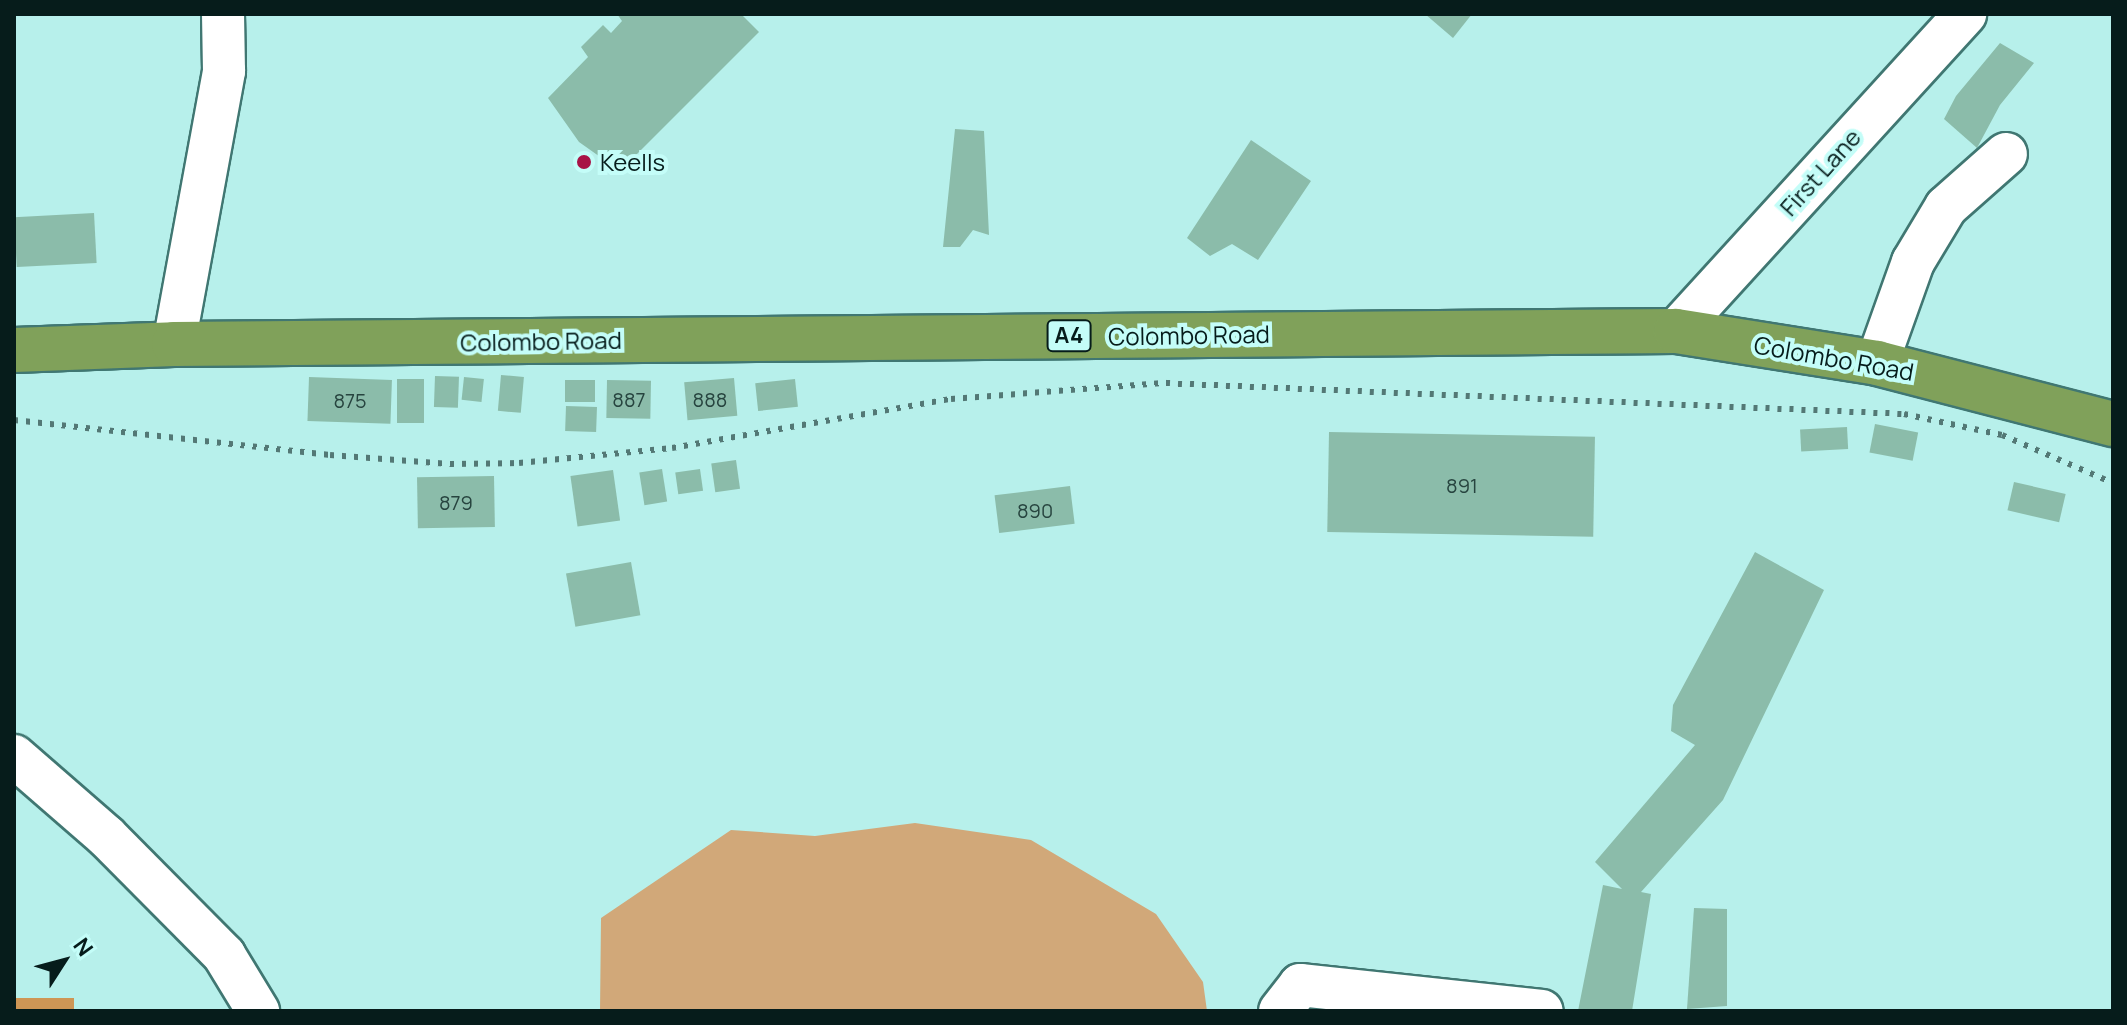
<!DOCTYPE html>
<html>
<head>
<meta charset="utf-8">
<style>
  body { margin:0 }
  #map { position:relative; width:2127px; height:1025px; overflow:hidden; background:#b7f0eb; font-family:Manrope,sans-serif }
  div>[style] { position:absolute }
  .green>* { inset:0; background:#d1a879 }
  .forest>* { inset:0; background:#ce9655; transform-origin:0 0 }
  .building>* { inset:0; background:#8bbcaa; transform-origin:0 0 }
  .roads { filter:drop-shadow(2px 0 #407772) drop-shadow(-2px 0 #407772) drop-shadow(0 2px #407772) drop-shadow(0 -2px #407772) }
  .minor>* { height:42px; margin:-21px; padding:0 21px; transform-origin:21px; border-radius:21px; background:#fff }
  .highway>* { height:44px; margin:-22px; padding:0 22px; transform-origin:22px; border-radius:22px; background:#80a15a }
  .rail>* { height:6px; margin-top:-3px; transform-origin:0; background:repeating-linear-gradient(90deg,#537875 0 4px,transparent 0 12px) }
  .dots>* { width:22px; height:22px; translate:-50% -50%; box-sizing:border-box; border:4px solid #c4fdf8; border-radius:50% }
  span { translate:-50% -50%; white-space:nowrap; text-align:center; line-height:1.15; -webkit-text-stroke:8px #c4fdf8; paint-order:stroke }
  .number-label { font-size:20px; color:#27443f }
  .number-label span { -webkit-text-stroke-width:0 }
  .shield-label span { padding:2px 6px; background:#c4fdf8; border:2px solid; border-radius:6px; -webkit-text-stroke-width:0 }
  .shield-label { font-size:22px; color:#061c1b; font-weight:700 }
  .poi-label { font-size:24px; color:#061c1b }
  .left { translate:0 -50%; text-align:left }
  .street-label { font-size:24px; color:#061c1b }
  .frame { position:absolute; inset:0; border:16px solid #061c1b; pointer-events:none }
  .north { position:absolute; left:24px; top:921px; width:80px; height:80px; -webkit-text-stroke:6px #c4fdf8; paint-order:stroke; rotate:54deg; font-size:22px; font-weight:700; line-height:32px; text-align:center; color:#061c1b }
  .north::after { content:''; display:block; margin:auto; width:28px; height:36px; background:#061c1b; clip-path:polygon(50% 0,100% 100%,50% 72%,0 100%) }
</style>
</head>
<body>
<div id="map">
  <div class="green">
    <i style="clip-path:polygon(915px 823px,1031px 840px,1156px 914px,1203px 982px,1207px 1011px,600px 1011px,601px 918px,731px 830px,815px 836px)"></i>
  </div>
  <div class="forest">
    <i style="left:14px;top:998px;width:60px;height:13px"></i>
  </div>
  <div class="building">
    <i style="clip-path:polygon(617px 14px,741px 14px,759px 32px,620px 171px,579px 142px,548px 98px,588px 57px,581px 47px,603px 25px,611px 33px,622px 21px)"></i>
    <i style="clip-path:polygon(1425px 14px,1472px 14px,1453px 38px)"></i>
    <i style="clip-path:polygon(2000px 43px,2034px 63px,2000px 105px,1977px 148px,1944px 119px,1956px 96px)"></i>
    <i style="clip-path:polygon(955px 129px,984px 131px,989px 235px,973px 230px,960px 247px,943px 247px)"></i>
    <i style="clip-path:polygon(1251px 140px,1311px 181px,1258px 260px,1232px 244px,1210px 256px,1187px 238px)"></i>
    <i style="left:94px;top:213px;width:50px;height:80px;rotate:87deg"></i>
    <i style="left:501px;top:375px;width:23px;height:36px;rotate:5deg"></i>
    <i style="left:435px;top:376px;width:24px;height:31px;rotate:2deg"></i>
    <i style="left:309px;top:377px;width:83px;height:44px;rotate:2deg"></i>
    <i style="left:464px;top:377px;width:20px;height:23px;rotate:6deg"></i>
    <i style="left:734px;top:378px;width:38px;height:50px;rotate:85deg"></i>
    <i style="left:397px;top:379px;width:27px;height:44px"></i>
    <i style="left:795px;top:379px;width:28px;height:40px;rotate:84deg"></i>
    <i style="left:565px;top:380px;width:30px;height:22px"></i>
    <i style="left:607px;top:380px;width:44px;height:38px;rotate:1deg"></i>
    <i style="left:566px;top:406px;width:31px;height:25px;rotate:2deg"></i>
    <i style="left:1875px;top:424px;width:44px;height:29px;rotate:11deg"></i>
    <i style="left:1847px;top:427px;width:22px;height:47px;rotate:87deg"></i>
    <i style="left:1329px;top:432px;width:266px;height:100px;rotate:1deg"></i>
    <i style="left:736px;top:460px;width:29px;height:25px;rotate:82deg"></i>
    <i style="left:662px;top:469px;width:33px;height:23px;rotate:81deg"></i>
    <i style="left:700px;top:469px;width:22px;height:25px;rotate:82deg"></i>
    <i style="left:613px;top:470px;width:51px;height:43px;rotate:82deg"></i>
    <i style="left:494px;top:476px;width:51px;height:77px;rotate:89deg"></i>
    <i style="left:2014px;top:482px;width:53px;height:29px;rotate:13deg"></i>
    <i style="left:1070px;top:486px;width:38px;height:76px;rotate:83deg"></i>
    <i style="clip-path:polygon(1755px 552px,1824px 590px,1723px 800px,1641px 892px,1651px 894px,1632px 1011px,1578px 1011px,1603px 885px,1622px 889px,1595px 862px,1695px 745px,1671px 731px,1673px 705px)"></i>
    <i style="left:631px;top:562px;width:54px;height:66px;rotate:80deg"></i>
    <i style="clip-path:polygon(1694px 908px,1727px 909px,1727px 1006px,1687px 1009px)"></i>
  </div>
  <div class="roads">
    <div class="minor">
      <i style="left:1676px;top:331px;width:429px;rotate:-47.6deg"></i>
      <i style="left:174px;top:344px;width:278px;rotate:-79.6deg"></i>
      <i style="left:224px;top:71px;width:57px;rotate:-91deg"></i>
      <i style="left:1877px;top:363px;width:107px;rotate:-70.4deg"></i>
      <i style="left:1913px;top:262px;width:64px;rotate:-59deg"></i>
      <i style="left:1946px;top:207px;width:80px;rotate:-41.5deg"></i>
      <i style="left:14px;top:756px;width:122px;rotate:41deg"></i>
      <i style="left:106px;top:836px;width:168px;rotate:45.2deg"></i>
      <i style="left:224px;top:955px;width:66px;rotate:58.7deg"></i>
      <i style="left:1280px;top:1011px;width:33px;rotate:-52deg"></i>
      <i style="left:1300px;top:985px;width:243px;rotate:6.1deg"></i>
    </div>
    <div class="highway">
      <i style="left:14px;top:350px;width:160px;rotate:-2.1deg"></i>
      <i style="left:174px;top:344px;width:1502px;rotate:-0.5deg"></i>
      <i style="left:1676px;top:331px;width:204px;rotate:9deg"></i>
      <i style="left:1877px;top:363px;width:244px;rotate:14.5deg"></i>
    </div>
  </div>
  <div class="rail">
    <i style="left:14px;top:420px;width:318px;rotate:6.3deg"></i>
    <i style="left:330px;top:455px;width:120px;rotate:4.3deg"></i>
    <i style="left:450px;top:464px;width:69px;rotate:-0.8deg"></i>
    <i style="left:519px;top:463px;width:154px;rotate:-5.6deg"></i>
    <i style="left:672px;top:448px;width:283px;rotate:-10deg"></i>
    <i style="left:951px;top:399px;width:216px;rotate:-4.3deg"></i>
    <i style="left:1166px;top:383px;width:739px;rotate:2.41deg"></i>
    <i style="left:1904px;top:414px;width:100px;rotate:12.1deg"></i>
    <i style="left:2002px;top:435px;width:121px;rotate:23.4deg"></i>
  </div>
  <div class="dots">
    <i style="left:584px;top:162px;background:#a81346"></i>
  </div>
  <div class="number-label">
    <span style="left:629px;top:399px">887</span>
    <span style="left:710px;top:399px">888</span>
    <span style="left:350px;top:400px">875</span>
    <span style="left:1462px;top:485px">891</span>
    <span style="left:456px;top:502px">879</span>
    <span style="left:1035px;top:510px">890</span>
  </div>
  <div class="shield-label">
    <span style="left:1069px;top:336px">A4</span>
  </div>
  <div class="poi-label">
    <span class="left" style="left:600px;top:162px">Keells</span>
  </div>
  <div class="street-label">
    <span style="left:1820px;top:172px;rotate:-48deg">First Lane</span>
    <span style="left:1189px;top:335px;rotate:-1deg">Colombo Road</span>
    <span style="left:541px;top:341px;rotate:-1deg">Colombo Road</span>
    <span style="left:1834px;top:358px;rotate:10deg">Colombo Road</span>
  </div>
  <div class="frame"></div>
  <div class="north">N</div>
</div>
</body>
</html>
